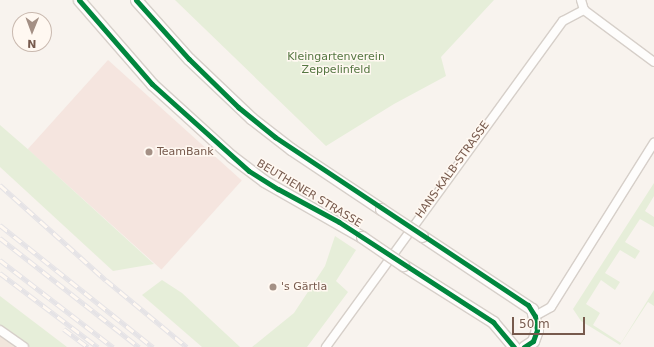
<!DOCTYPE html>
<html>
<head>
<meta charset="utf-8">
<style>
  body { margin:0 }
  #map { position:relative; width:654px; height:347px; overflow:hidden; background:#f8f3ee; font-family:"DejaVu Sans",sans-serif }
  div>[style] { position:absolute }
  .residential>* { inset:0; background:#f1e6dc }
  .commercial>* { inset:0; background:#f5e5df; transform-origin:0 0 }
  .green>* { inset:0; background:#e6eed9 }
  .roads { filter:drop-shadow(1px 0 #d6cfc9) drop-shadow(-1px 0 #d6cfc9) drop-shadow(0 1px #d6cfc9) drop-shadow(0 -1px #d6cfc9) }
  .street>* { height:8px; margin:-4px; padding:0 4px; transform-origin:4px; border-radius:4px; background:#fefdfc }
  .secondary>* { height:11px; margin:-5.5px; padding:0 5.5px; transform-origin:5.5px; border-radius:5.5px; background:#fefdfc }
  .rail>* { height:4.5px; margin-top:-2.25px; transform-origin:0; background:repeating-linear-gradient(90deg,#fff8f1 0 9px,#e5e3e6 0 18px); box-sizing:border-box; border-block:1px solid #e5e3e6 }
  .bridges { filter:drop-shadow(1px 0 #d8d0ca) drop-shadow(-1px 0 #d8d0ca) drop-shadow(0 1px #d8d0ca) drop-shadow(0 -1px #d8d0ca) }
  .secondary-bridge>* { height:11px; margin:-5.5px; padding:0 5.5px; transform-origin:5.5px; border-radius:5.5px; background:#fefdfc }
  .cycleway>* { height:5px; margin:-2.5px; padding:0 2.5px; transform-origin:2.5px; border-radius:2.5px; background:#00873e }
  .dots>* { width:11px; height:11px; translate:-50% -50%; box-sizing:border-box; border:2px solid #fff8f1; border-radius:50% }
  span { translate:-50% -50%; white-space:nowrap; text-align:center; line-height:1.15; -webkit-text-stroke:3px #fff8f1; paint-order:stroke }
  .park-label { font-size:11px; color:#557742 }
  .poi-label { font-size:11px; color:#775a4d }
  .left { translate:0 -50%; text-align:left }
  .street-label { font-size:11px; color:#775a4d }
  .north { position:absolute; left:12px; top:12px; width:40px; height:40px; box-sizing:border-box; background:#fff8f1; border:1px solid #c9b9af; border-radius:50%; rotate:181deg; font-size:11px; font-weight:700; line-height:16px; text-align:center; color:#775a4d }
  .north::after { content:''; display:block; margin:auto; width:14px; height:18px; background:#a49085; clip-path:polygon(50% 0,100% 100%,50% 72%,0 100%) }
  .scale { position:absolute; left:512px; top:317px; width:73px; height:18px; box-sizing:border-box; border:2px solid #775a4d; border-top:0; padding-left:5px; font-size:12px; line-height:14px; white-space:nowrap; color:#775a4d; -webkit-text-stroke:3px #fff8f1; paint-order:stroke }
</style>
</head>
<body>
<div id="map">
  <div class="residential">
    <i style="clip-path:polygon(0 325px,30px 347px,0 347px)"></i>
  </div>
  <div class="commercial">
    <i style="left:108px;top:60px;width:180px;height:120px;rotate:42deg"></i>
  </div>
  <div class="green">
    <i style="clip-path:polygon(175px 0,494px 0,441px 57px,446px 76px,394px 104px,326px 146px)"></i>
    <i style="clip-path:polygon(0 125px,30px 151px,154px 264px,113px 271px,0 167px)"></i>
    <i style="clip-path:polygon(654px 183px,654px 196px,645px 211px,654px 217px,654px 227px,640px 219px,625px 242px,640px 251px,635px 259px,620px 250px,605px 273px,620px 282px,615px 290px,601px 280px,586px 304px,600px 313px,593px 325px,621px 343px,654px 290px,654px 306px,648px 302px,620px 345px,581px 321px,573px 309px)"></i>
    <i style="clip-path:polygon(335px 236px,356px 250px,336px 281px,348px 292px,307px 347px,252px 347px,294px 313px,325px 266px)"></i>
    <i style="clip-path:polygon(162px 280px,182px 293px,240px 347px,202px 347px,142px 295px)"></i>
    <i style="clip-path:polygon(0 296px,67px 347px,30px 347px,0 325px)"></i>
  </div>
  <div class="roads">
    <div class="street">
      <i style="left:581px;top:0;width:10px;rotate:73deg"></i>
      <i style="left:584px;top:10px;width:87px;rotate:36.6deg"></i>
      <i style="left:535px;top:316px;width:18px;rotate:-29deg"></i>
      <i style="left:551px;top:307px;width:194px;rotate:-57.9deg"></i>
      <i style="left:0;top:330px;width:29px;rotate:35deg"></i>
      <i style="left:326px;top:347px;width:403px;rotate:-54deg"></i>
      <i style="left:563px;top:21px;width:24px;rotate:-28deg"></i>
    </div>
    <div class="secondary">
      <i style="left:79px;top:0;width:111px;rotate:49deg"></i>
      <i style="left:152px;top:84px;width:107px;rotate:42.3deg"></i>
      <i style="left:231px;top:156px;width:41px;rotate:37.1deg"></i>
      <i style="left:264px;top:181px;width:113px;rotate:29.7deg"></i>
      <i style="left:136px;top:0;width:79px;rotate:48.1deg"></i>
      <i style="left:189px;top:59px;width:86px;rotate:43.6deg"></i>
      <i style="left:251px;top:118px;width:51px;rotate:37.8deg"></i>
      <i style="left:291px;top:149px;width:108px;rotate:33.7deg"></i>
      <i style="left:422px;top:236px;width:132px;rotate:33.6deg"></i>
      <i style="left:532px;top:309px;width:22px;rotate:77deg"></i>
      <i style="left:537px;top:330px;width:12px;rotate:110deg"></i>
      <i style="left:533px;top:341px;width:11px;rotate:146deg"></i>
      <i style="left:403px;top:265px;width:107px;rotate:32.3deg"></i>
      <i style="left:493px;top:322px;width:33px;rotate:50deg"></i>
    </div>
  </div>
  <div class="rail">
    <i style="left:0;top:185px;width:142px;rotate:41.9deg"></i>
    <i style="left:106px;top:280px;width:105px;rotate:39.6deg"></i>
    <i style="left:0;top:225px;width:196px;rotate:38.6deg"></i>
    <i style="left:0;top:238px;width:177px;rotate:38.1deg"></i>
    <i style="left:0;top:260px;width:143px;rotate:37.6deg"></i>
    <i style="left:0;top:273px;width:123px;rotate:37.1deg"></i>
    <i style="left:64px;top:329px;width:30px;rotate:37deg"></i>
  </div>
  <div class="bridges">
    <div class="secondary-bridge">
      <i style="left:381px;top:209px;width:49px;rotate:33.4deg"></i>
      <i style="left:362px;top:237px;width:50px;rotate:34.3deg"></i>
    </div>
  </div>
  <div class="cycleway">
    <i style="left:79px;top:0;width:111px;rotate:49deg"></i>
    <i style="left:152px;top:84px;width:130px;rotate:41.9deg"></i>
    <i style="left:249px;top:171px;width:34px;rotate:32deg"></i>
    <i style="left:278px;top:189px;width:69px;rotate:28.4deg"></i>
    <i style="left:339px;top:222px;width:184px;rotate:33deg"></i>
    <i style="left:493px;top:322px;width:33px;rotate:50deg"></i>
    <i style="left:136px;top:0;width:79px;rotate:48.1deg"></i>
    <i style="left:189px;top:59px;width:69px;rotate:44.4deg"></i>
    <i style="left:238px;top:107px;width:48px;rotate:39deg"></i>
    <i style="left:275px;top:137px;width:304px;rotate:33.6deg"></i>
    <i style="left:528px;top:305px;width:13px;rotate:58deg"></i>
    <i style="left:535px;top:316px;width:14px;rotate:82deg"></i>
    <i style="left:537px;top:330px;width:12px;rotate:110deg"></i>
    <i style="left:533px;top:341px;width:11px;rotate:146deg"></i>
  </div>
  <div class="dots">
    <i style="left:149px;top:152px;background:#a49085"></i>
    <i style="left:273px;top:287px;background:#a49085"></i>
  </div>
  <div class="park-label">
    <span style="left:336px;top:64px">Kleingartenverein<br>Zeppelinfeld</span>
  </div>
  <div class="poi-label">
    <span class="left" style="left:157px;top:152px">TeamBank</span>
    <span class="left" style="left:281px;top:287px">'s Gärtla</span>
  </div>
  <div class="street-label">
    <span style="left:453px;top:170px;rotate:-54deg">HANS-KALB-STRASSE</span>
    <span style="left:309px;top:194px;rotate:31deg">BEUTHENER STRASSE</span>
  </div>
  <div class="north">N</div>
  <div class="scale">50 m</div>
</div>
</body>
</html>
